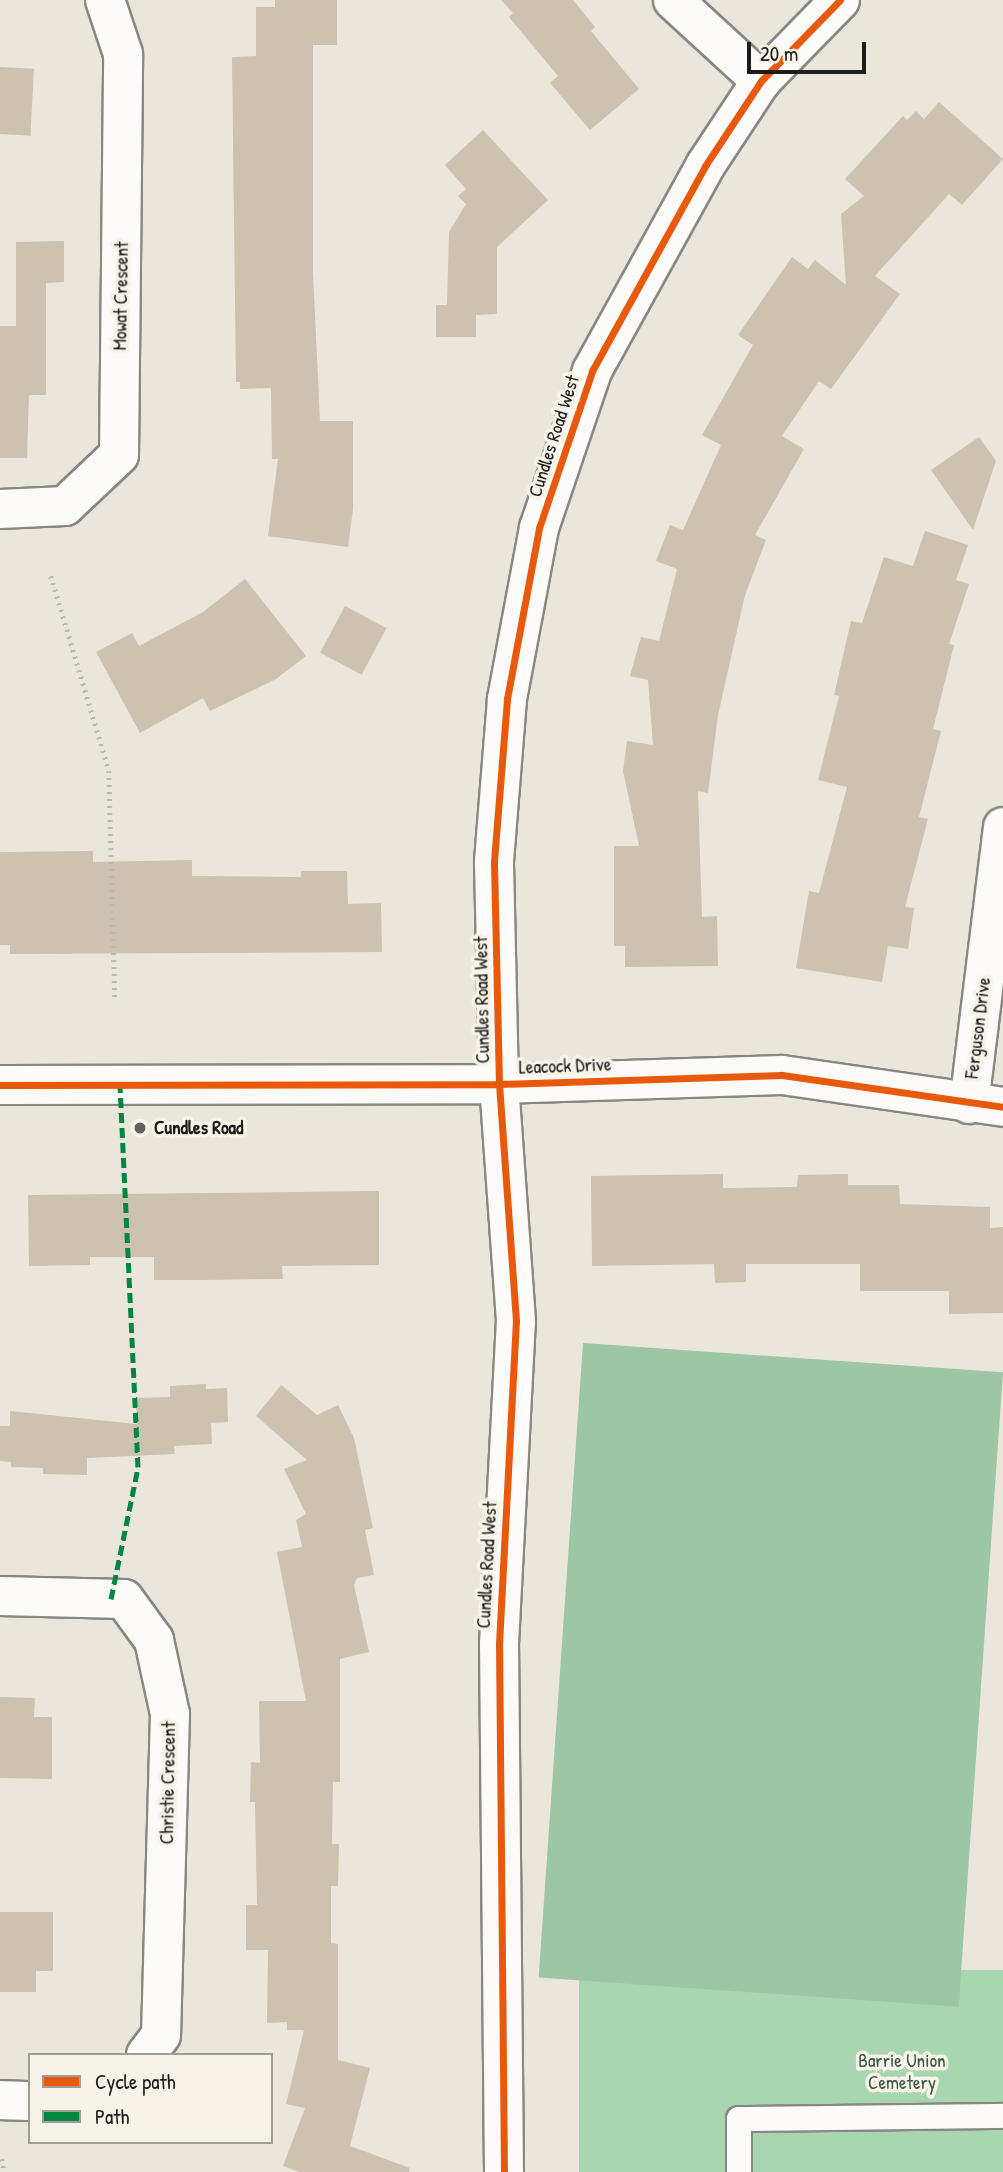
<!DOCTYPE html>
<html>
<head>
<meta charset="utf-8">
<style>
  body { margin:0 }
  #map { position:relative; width:1003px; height:2172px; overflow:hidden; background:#ebe6db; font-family:"Patrick Hand",sans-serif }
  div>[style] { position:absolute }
  .green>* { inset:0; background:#a8d6b0; transform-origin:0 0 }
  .forest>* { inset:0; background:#9cc6a5; transform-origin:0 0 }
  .building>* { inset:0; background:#cdc1af; transform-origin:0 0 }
  .path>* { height:4.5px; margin-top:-2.25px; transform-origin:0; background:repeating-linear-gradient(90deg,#b9b8b6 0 2px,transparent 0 7px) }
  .roads { filter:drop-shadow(2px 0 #8a8782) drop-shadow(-2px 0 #8a8782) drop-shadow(0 2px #8a8782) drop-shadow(0 -2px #8a8782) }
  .lane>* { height:24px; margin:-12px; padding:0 12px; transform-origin:12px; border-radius:12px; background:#fcfbfa }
  .street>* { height:38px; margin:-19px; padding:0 19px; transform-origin:19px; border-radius:19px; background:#fcfbfa }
  .secondary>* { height:38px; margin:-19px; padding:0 19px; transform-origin:19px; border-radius:19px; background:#fcfbfa }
  .quiet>* { height:5px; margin-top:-2.5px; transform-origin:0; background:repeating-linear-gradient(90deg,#00873e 0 10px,transparent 0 15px) }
  .cycleway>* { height:7px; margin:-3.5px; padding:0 3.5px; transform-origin:3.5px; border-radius:3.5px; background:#e8590c }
  .dots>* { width:19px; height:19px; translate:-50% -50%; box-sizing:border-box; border:4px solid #f7f3e8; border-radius:50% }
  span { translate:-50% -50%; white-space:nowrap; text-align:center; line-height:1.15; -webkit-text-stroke:7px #f7f3e8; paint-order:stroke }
  .street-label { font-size:19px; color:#1c1c1c }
  .poi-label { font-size:19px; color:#1c1c1c; font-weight:700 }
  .left { translate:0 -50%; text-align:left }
  .park-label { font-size:19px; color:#3a5844 }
  .legend { position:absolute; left:28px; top:2053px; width:245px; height:91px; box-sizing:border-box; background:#f7f3e8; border:2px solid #9f9d96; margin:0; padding:9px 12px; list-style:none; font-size:21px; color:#1c1c1c }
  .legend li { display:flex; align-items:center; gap:14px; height:35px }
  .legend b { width:35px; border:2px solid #9f9d96 }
  .scale { position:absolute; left:747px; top:42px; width:119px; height:32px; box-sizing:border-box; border:4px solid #1c1c1c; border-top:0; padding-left:9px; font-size:21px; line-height:24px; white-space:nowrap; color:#1c1c1c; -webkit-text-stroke:5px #f7f3e8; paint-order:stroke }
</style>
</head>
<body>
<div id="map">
  <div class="green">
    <i style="left:1003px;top:1970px;width:202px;height:424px;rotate:90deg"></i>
  </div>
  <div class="forest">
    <i style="left:583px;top:1343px;width:421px;height:636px;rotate:4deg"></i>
  </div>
  <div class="building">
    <i style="clip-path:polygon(275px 0,337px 0,337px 45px,313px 45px,313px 273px,320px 421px,353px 421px,353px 509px,348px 547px,268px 536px,278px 459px,272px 459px,271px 388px,240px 389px,240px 382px,236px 382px,232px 57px,256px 56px,256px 7px,275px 7px)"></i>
    <i style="clip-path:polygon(501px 0,573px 0,595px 27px,591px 31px,639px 89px,590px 130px,550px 83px,558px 76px,509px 17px,513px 13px)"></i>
    <i style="left:0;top:67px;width:34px;height:67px;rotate:3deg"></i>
    <i style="clip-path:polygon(939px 102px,1003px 159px,962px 205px,949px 194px,875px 276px,900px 294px,831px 389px,819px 381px,782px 436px,804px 449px,755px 535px,766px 540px,745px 595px,718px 715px,708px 793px,698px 791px,702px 917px,717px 916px,718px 966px,625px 967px,625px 946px,614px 946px,614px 846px,639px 846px,623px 771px,627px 741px,653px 745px,648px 680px,630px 676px,641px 637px,659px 641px,677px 569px,656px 561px,670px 525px,683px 530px,721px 445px,702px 435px,753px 345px,738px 335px,792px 257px,808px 269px,815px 260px,846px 285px,841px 214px,864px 196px,845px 179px,903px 116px,907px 120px,916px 111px,924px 119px)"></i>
    <i style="clip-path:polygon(483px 130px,548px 200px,497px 247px,497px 314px,476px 315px,476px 337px,436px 337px,436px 305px,447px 305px,449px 232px,466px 204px,458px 196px,466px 189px,445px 165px)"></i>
    <i style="clip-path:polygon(64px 241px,64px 282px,46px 283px,46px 395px,29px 395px,27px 458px,0 458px,0 326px,16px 326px,16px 242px)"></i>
    <i style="clip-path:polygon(979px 437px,996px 461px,973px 530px,931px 470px)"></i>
    <i style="clip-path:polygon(925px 531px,968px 545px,956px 580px,969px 584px,949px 644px,954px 645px,933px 729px,941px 731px,919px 817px,928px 819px,905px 907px,914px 908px,908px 949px,888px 946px,882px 982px,796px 968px,809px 891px,819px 893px,847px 787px,818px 780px,839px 696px,834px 695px,851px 621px,862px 623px,884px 557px,913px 566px)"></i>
    <i style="clip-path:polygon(245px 579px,306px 656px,276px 679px,210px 711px,203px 698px,140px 733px,96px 652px,132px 633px,139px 646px,203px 612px)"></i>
    <i style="left:345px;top:606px;width:47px;height:53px;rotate:28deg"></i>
    <i style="clip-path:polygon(93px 851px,93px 862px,192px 860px,192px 876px,301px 877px,301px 871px,347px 871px,348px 904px,381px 903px,382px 952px,10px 954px,10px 945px,0 945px,0 852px)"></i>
    <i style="clip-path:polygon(723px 1174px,723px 1188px,797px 1187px,798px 1175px,848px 1174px,848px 1185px,899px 1185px,900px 1204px,990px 1207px,990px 1228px,1003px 1227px,1003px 1313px,949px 1314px,949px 1291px,860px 1291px,860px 1264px,746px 1264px,746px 1282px,715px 1283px,714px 1264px,592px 1266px,591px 1176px)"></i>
    <i style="clip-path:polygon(379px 1191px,379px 1265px,282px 1266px,283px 1279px,203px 1280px,154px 1280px,154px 1257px,90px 1257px,90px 1265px,29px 1266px,28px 1195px)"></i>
    <i style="clip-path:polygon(206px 1384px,206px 1389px,227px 1388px,228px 1422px,211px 1423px,212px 1444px,174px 1446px,175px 1454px,87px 1458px,87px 1475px,43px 1474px,43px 1468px,11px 1467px,11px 1462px,0 1461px,0 1426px,10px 1426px,10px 1411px,137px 1424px,136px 1398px,170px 1397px,170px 1386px)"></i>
    <i style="clip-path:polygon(281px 1385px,317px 1415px,338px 1405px,354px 1438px,373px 1528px,365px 1530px,374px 1575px,357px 1578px,354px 1585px,369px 1652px,340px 1659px,340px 1782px,333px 1782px,332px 1844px,339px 1844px,338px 1886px,331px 1886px,331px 1943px,338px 1944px,338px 2060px,370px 2068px,350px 2146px,410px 2168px,409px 2172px,300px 2172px,283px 2166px,305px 2108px,286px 2104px,304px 2030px,287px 2030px,287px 2022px,267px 2023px,268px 1950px,246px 1950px,246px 1905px,257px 1905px,255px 1802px,250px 1802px,251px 1762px,260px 1763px,259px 1701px,306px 1701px,277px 1552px,302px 1547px,296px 1520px,306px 1514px,284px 1469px,307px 1460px,256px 1416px)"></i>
    <i style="clip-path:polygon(0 1697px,35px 1698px,34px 1717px,52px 1717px,52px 1779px,0 1778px)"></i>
    <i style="clip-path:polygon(0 1912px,53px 1912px,53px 1971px,36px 1971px,36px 1992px,0 1992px)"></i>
  </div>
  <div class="path">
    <i style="left:51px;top:576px;width:203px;rotate:73.4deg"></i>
    <i style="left:109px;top:771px;width:226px;rotate:88.5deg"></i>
    <i style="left:2px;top:2159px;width:13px;rotate:81deg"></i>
  </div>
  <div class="roads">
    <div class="lane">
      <i style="left:739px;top:2172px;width:53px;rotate:-90deg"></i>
      <i style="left:739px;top:2119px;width:264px;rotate:-0.7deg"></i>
    </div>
    <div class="street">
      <i style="left:673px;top:0;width:120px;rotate:42.6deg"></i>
      <i style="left:0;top:509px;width:65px;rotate:-2.6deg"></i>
      <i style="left:65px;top:506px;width:74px;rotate:-43.4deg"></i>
      <i style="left:119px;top:455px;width:401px;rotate:-89.4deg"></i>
      <i style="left:123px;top:54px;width:57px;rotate:-108.4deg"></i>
      <i style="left:969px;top:1104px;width:279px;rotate:-83deg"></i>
      <i style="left:0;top:1596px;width:124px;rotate:1.4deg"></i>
      <i style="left:124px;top:1599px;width:51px;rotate:53.8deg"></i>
      <i style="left:154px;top:1640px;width:76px;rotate:77.8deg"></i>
      <i style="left:170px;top:1714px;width:321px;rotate:91.6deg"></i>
      <i style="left:161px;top:2035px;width:25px;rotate:127deg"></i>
      <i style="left:0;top:2100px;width:30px;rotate:2deg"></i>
    </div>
    <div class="secondary">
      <i style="left:0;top:1085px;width:499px;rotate:-0.1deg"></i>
      <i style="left:499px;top:1084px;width:283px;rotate:-1.8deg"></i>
      <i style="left:782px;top:1075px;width:223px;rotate:8.2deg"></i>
      <i style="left:504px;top:2172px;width:528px;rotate:-90.54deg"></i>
      <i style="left:499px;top:1644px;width:323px;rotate:-87deg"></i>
      <i style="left:516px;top:1321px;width:238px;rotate:-94.1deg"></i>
      <i style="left:499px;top:1084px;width:223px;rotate:-91.3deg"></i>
      <i style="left:494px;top:861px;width:163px;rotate:-85.4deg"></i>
      <i style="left:507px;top:699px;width:174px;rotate:-79.4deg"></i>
      <i style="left:539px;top:528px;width:166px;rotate:-71.3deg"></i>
      <i style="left:592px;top:371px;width:234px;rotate:-61.1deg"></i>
      <i style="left:705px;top:166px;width:102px;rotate:-56.6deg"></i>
      <i style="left:761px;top:81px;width:113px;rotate:-45.7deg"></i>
    </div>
  </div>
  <div class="quiet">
    <i style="left:111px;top:1599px;width:135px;rotate:-78.4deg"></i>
    <i style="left:138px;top:1467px;width:382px;rotate:-92.7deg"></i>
  </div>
  <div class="cycleway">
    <i style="left:0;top:1085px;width:499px;rotate:-0.1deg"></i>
    <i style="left:499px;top:1084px;width:283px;rotate:-1.8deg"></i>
    <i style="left:782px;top:1075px;width:223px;rotate:8.2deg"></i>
    <i style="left:504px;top:2172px;width:528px;rotate:-90.54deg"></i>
    <i style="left:499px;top:1644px;width:323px;rotate:-87deg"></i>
    <i style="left:516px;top:1321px;width:238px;rotate:-94.1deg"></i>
    <i style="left:499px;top:1084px;width:223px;rotate:-91.3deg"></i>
    <i style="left:494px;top:861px;width:163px;rotate:-85.4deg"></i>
    <i style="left:507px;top:699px;width:174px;rotate:-79.4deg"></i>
    <i style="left:539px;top:528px;width:166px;rotate:-71.3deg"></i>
    <i style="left:592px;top:371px;width:234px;rotate:-61.1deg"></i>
    <i style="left:705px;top:166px;width:102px;rotate:-56.6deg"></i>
    <i style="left:761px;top:81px;width:113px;rotate:-45.7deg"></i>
  </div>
  <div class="dots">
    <i style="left:140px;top:1128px;background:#64635f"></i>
  </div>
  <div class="street-label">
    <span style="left:121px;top:296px;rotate:-89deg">Mowat Crescent</span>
    <span style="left:554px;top:436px;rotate:-72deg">Cundles Road West</span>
    <span style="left:482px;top:1000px;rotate:-91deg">Cundles Road West</span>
    <span style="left:978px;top:1028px;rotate:-83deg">Ferguson Drive</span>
    <span style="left:565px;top:1066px;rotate:-2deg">Leacock Drive</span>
    <span style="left:487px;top:1565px;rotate:-87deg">Cundles Road West</span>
    <span style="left:168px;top:1783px;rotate:-89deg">Christie Crescent</span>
  </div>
  <div class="poi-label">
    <span class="left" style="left:154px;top:1128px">Cundles Road</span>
  </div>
  <div class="park-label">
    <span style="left:902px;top:2072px">Barrie Union<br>Cemetery</span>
  </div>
  <ul class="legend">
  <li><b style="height:9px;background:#e8590c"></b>Cycle path</li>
  <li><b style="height:9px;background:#00873e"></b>Path</li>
  </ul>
  <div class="scale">20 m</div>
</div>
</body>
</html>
